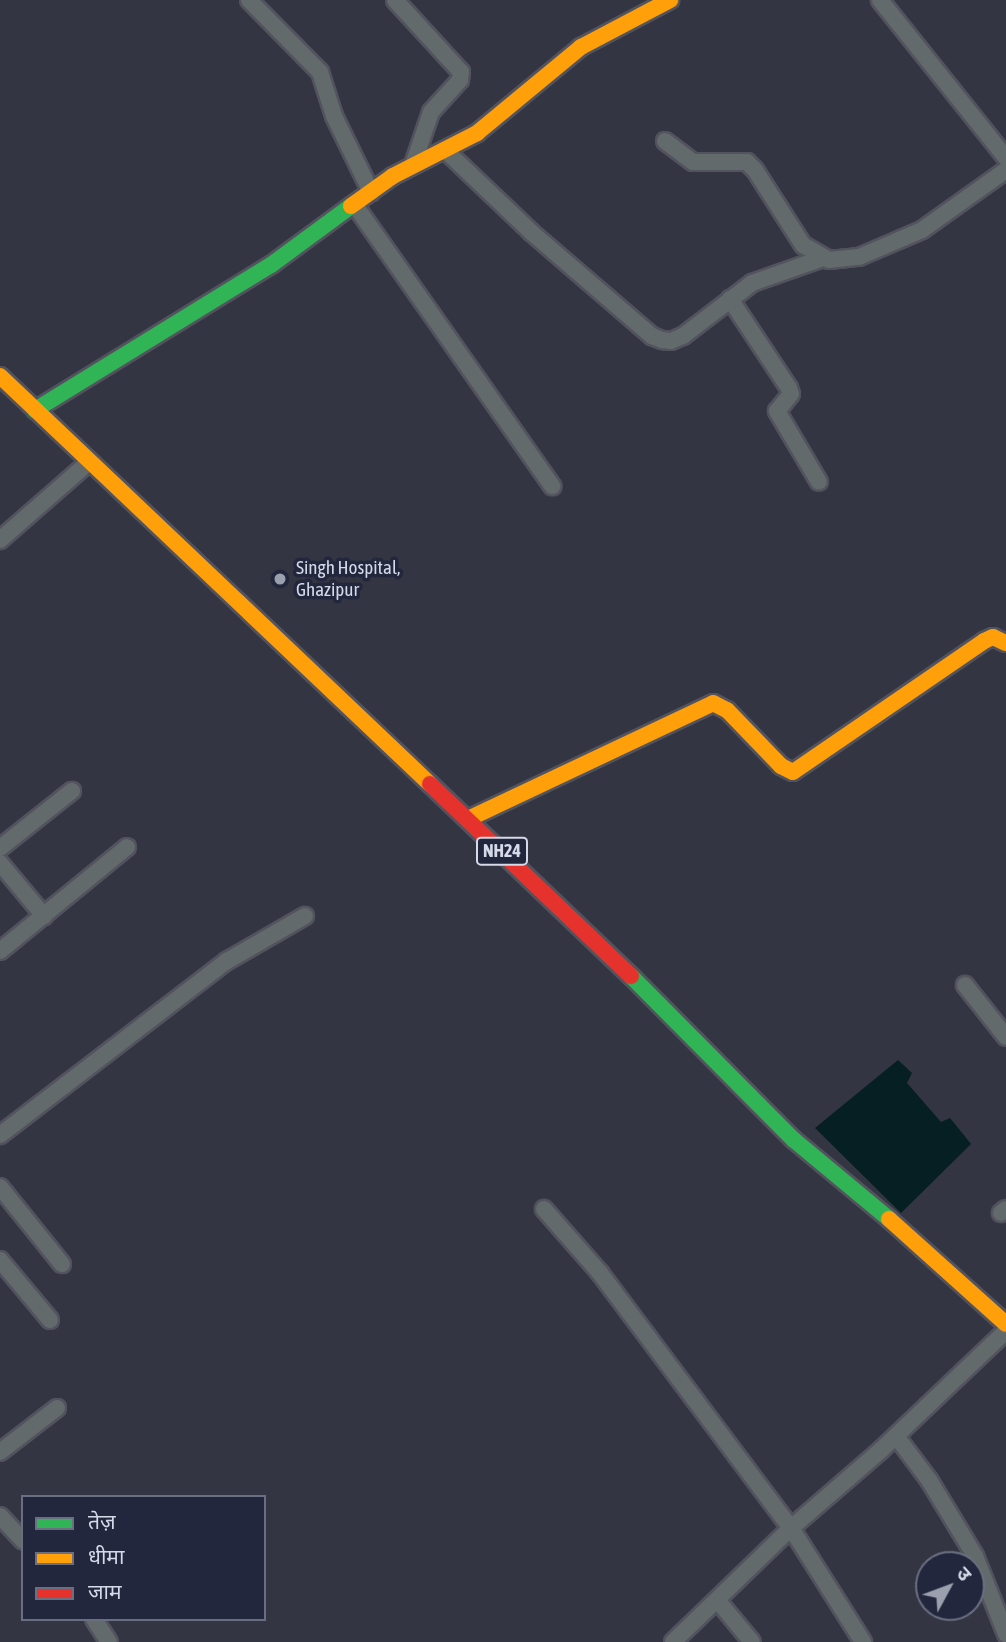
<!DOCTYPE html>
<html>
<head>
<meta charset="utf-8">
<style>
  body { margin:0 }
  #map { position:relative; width:1006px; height:1642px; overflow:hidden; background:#333542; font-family:"Asap Condensed","Noto Sans Devanagari",sans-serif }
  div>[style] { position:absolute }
  .water>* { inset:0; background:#051f22 }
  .roads { filter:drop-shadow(2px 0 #52535e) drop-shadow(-2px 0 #52535e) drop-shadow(0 2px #52535e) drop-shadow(0 -2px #52535e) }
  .street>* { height:16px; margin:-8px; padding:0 8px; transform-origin:8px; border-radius:8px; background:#636a6b }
  .fast>* { height:16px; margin:-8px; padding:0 8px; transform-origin:8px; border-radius:8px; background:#30b455 }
  .slow>* { height:16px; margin:-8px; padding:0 8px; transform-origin:8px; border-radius:8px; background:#ff9f0a }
  .jam>* { height:16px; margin:-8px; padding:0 8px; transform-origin:8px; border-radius:8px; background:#e5322d }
  .dots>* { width:19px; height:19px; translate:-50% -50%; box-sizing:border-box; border:4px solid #23273d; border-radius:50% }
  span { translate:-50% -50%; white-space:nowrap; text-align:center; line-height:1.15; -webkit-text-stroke:7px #23273d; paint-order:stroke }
  .shield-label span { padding:2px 5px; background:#23273d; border:2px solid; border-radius:5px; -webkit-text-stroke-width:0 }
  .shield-label { font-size:18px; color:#d5d9e8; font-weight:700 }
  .poi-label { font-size:19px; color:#d5d9e8 }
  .left { translate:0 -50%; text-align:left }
  .legend { position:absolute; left:21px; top:1495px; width:245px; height:126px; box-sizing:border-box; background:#23273d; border:2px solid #6a6e81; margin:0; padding:9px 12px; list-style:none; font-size:21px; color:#d5d9e8 }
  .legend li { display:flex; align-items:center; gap:14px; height:35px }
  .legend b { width:35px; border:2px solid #6a6e81 }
  .north { position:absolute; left:915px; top:1551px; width:70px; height:70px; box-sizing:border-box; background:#23273d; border:2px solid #6a6e81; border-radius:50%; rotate:49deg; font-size:19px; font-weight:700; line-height:28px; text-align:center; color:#d5d9e8 }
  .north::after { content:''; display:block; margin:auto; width:24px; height:32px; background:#9ca0ae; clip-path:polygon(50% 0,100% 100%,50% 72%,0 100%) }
</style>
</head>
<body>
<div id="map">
  <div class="water">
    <i style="clip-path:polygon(898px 1060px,912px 1073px,907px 1083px,941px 1122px,950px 1118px,971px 1144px,901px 1213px,815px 1128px)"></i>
  </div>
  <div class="roads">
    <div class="street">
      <i style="left:249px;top:0;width:101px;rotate:45.4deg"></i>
      <i style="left:320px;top:72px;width:46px;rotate:72.3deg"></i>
      <i style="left:334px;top:116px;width:85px;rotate:64deg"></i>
      <i style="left:395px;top:0;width:98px;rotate:47.5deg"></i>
      <i style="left:461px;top:72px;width:8px;rotate:97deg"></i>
      <i style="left:460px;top:80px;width:43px;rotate:132.2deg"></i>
      <i style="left:431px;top:112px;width:56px;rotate:108.8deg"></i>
      <i style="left:880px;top:0;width:202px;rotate:51.4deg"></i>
      <i style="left:665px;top:141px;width:35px;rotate:37deg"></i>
      <i style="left:693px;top:162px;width:54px"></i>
      <i style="left:747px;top:162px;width:11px;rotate:45deg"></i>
      <i style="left:755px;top:170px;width:89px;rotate:57.4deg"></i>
      <i style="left:803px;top:245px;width:30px;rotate:30deg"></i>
      <i style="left:829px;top:260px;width:30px;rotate:-6deg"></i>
      <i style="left:859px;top:257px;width:69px;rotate:-23.2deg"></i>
      <i style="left:922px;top:230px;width:103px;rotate:-35.5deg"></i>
      <i style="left:445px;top:150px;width:119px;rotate:43.6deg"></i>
      <i style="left:531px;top:232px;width:160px;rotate:40.7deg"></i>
      <i style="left:652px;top:336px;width:11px;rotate:22deg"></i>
      <i style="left:662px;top:340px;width:9px;rotate:6deg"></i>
      <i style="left:671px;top:341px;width:13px;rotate:-23deg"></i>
      <i style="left:683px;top:336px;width:87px;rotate:-37.5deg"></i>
      <i style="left:752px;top:283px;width:75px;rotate:-19.4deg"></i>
      <i style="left:354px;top:204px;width:345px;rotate:54.9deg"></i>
      <i style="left:730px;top:299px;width:107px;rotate:56.5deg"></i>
      <i style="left:789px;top:388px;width:6px;rotate:72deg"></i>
      <i style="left:791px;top:394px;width:22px;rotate:129deg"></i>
      <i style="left:777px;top:411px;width:82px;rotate:59.4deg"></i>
      <i style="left:0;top:540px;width:118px;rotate:-41.2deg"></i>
      <i style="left:0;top:848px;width:92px;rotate:-38.4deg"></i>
      <i style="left:0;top:863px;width:69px;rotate:50.3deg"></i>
      <i style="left:0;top:951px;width:164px;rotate:-39.3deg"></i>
      <i style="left:965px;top:985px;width:66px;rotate:51.7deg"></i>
      <i style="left:0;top:1135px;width:286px;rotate:-37.5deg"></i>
      <i style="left:227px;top:961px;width:90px;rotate:-30deg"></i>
      <i style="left:0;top:1187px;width:99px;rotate:51.2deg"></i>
      <i style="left:544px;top:1209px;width:85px;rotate:48.8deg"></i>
      <i style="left:600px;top:1273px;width:319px;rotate:53.2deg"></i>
      <i style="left:791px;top:1528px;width:135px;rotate:57.7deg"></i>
      <i style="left:1001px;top:1213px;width:6px;rotate:-39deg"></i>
      <i style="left:0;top:1260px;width:78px;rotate:50.2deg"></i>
      <i style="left:896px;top:1436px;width:55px;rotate:53.1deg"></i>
      <i style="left:929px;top:1480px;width:89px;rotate:58.8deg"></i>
      <i style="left:975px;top:1556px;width:84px;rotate:68.3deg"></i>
      <i style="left:0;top:1452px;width:72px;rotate:-37.7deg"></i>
      <i style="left:0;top:1516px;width:34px;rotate:47deg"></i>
      <i style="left:718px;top:1601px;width:53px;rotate:50.3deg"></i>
      <i style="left:94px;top:1619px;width:27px;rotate:57deg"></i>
      <i style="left:673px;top:1642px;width:164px;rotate:-44deg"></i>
      <i style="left:791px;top:1528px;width:119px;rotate:-40.9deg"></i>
      <i style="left:881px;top:1450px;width:173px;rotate:-43.6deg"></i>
    </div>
    <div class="fast">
      <i style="left:35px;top:410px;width:277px;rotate:-31.6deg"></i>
      <i style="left:271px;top:265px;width:99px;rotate:-36.4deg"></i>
      <i style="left:631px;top:976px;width:231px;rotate:45.2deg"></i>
      <i style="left:794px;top:1140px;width:124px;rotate:39.7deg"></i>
    </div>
    <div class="slow">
      <i style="left:351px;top:206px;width:52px;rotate:-35.5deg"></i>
      <i style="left:393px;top:176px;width:94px;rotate:-27.1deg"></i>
      <i style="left:477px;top:133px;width:135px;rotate:-39.6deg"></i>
      <i style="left:581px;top:47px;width:101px;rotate:-27.8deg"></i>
      <i style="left:0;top:376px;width:593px;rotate:43.5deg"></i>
      <i style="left:468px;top:819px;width:271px;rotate:-25.3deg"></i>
      <i style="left:713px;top:703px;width:16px;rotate:27deg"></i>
      <i style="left:727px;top:710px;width:78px;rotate:46deg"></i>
      <i style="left:781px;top:766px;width:13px;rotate:27deg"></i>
      <i style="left:793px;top:772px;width:232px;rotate:-34.4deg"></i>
      <i style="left:984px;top:641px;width:10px;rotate:-24deg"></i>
      <i style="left:993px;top:637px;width:14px;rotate:25deg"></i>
      <i style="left:889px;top:1219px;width:157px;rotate:41.9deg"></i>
    </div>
    <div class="jam">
      <i style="left:430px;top:784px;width:278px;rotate:43.7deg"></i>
    </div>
  </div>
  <div class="dots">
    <i style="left:280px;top:579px;background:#9ca0ae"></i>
  </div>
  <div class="shield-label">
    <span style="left:502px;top:851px">NH24</span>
  </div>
  <div class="poi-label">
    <span class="left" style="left:296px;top:579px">Singh Hospital,<br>Ghazipur</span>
  </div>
  <ul class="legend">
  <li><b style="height:9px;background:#30b455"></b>तेज़</li>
  <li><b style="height:9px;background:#ff9f0a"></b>धीमा</li>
  <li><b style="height:9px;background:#e5322d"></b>जाम</li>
  </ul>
  <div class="north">उ</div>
</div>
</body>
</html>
